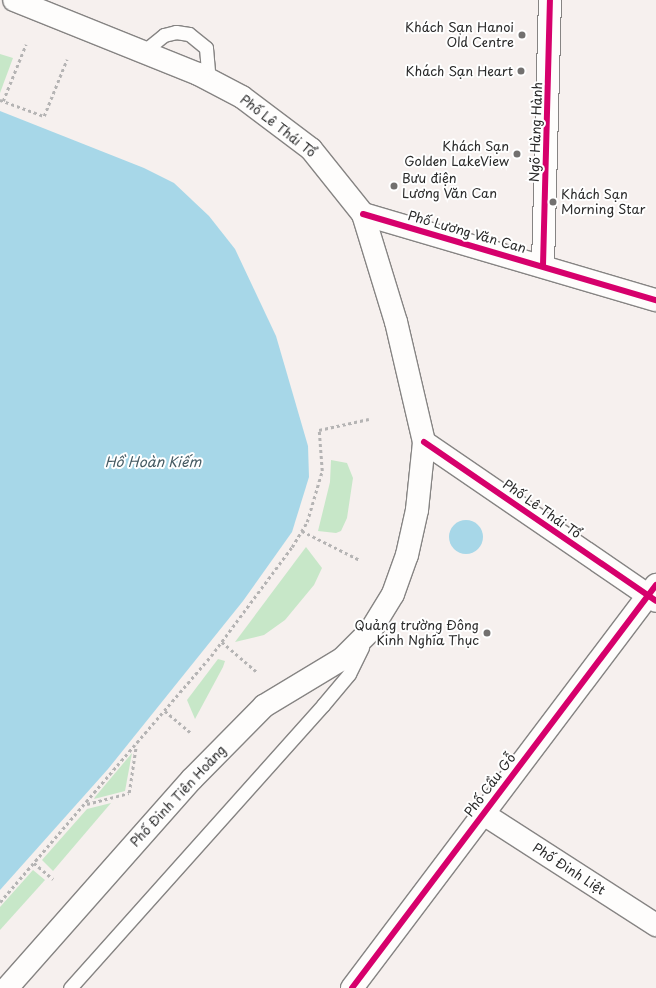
<!DOCTYPE html>
<html>
<head>
<meta charset="utf-8">
<style>
  body { margin:0 }
  #map { position:relative; width:656px; height:988px; overflow:hidden; background:#f6f0ee; font-family:"Playpen Sans",sans-serif }
  div>[style] { position:absolute }
  .green>* { inset:0; background:#c7e7c8 }
  .water>* { inset:0; background:#a7d7e8 }
  .round { border-radius:50% }
  .path>* { height:2.5px; margin-top:-1.25px; transform-origin:0; background:repeating-linear-gradient(90deg,#b5b4b4 0 3px,transparent 0 6px) }
  .roads { filter:drop-shadow(1px 0 #868483) drop-shadow(-1px 0 #868483) drop-shadow(0 1px #868483) drop-shadow(0 -1px #868483) }
  .service>* { height:13px; margin:-6.5px; padding:0 6.5px; transform-origin:6.5px; border-radius:6.5px; background:#fefdfc }
  .minor>* { height:22px; margin:-11px; padding:0 11px; transform-origin:11px; border-radius:11px; background:#fefdfc }
  .tertiary>* { height:22px; margin:-11px; padding:0 11px; transform-origin:11px; border-radius:11px; background:#fefdfc }
  .secondary>* { height:22px; margin:-11px; padding:0 11px; transform-origin:11px; border-radius:11px; background:#fefdfc }
  .cycleway>* { height:6px; margin:-3px; padding:0 3px; transform-origin:3px; border-radius:3px; background:#d6006c }
  .dots>* { width:11px; height:11px; translate:-50% -50%; box-sizing:border-box; border:2px solid #fff; border-radius:50% }
  span { translate:-50% -50%; white-space:nowrap; text-align:center; line-height:1.15; -webkit-text-stroke:4px #fff; paint-order:stroke }
  .poi-label { font-size:13px; color:#2b2b2b }
  .right { translate:-100% -50%; text-align:right }
  .left { translate:0 -50%; text-align:left }
  .street-label { font-size:13px; color:#2b2b2b }
  .water-label { font-size:14px; color:#465b63; font-style:italic }
</style>
</head>
<body>
<div id="map">
  <div class="green">
    <i style="clip-path:polygon(0 54px,13px 58px,0 93px)"></i>
    <i style="clip-path:polygon(331px 460px,347px 463px,353px 478px,347px 518px,341px 531px,336px 533px,318px 531px,330px 482px)"></i>
    <i style="clip-path:polygon(306px 547px,322px 568px,314px 585px,285px 620px,264px 635px,235px 642px)"></i>
    <i style="clip-path:polygon(218px 659px,225px 661px,223px 667px,195px 719px,187px 700px)"></i>
    <i style="clip-path:polygon(132px 753px,125px 791px,94px 799px,95px 797px)"></i>
    <i style="clip-path:polygon(111px 803px,53px 871px,42px 860px,87px 809px)"></i>
    <i style="clip-path:polygon(33px 870px,45px 880px,0 930px,0 907px)"></i>
  </div>
  <div class="water">
    <i style="clip-path:polygon(0 111px,144px 168px,174px 183px,209px 216px,235px 249px,276px 336px,308px 446px,309px 477px,292px 532px,243px 601px,108px 769px,0 890px)"></i>
    <i class="round" style="left:449px;top:520px;width:34px;height:34px"></i>
  </div>
  <div class="path">
    <i style="left:0;top:100px;width:47px;rotate:20deg"></i>
    <i style="left:44px;top:116px;width:61px;rotate:-68deg"></i>
    <i style="left:3px;top:101px;width:61px;rotate:-68deg"></i>
    <i style="left:302px;top:531px;width:65px;rotate:26.6deg"></i>
    <i style="left:222px;top:642px;width:46px;rotate:40.6deg"></i>
    <i style="left:165px;top:711px;width:34px;rotate:40deg"></i>
    <i style="left:87px;top:804px;width:43px;rotate:-14.7deg"></i>
    <i style="left:129px;top:793px;width:48px;rotate:-81.5deg"></i>
    <i style="left:34px;top:863px;width:25px;rotate:40deg"></i>
    <i style="left:0;top:902px;width:324px;rotate:-49.4deg"></i>
    <i style="left:211px;top:656px;width:136px;rotate:-53.4deg"></i>
    <i style="left:292px;top:547px;width:29px;rotate:-59deg"></i>
    <i style="left:307px;top:522px;width:53px;rotate:-73.6deg"></i>
    <i style="left:322px;top:471px;width:41px;rotate:-94.2deg"></i>
    <i style="left:319px;top:430px;width:51px;rotate:-12.4deg"></i>
  </div>
  <div class="roads">
    <div class="service">
      <i style="left:143px;top:52px;width:27px;rotate:-39deg"></i>
      <i style="left:164px;top:35px;width:12px;rotate:-14deg"></i>
      <i style="left:176px;top:32px;width:13px;rotate:9deg"></i>
      <i style="left:189px;top:34px;width:22px;rotate:39deg"></i>
      <i style="left:206px;top:48px;width:32px;rotate:85deg"></i>
      <i style="left:70px;top:988px;width:380px;rotate:-48.2deg"></i>
      <i style="left:323px;top:705px;width:40px;rotate:-50deg"></i>
      <i style="left:349px;top:674px;width:30px;rotate:-64deg"></i>
    </div>
    <div class="minor">
      <i style="left:543px;top:265px;width:265px;rotate:-88.5deg"></i>
      <i style="left:482px;top:813px;width:207px;rotate:32.8deg"></i>
    </div>
    <div class="tertiary">
      <i style="left:363px;top:214px;width:305px;rotate:16.4deg"></i>
      <i style="left:424px;top:442px;width:281px;rotate:34.4deg"></i>
      <i style="left:352px;top:988px;width:505px;rotate:-52.97deg"></i>
    </div>
    <div class="secondary">
      <i style="left:7px;top:988px;width:279px;rotate:-48.5deg"></i>
      <i style="left:192px;top:779px;width:103px;rotate:-45.4deg"></i>
      <i style="left:264px;top:706px;width:91px;rotate:-31.1deg"></i>
      <i style="left:342px;top:659px;width:41px;rotate:-45deg"></i>
      <i style="left:371px;top:630px;width:42px;rotate:-58.6deg"></i>
      <i style="left:393px;top:594px;width:41px;rotate:-70.3deg"></i>
      <i style="left:407px;top:555px;width:46px;rotate:-77.5deg"></i>
      <i style="left:417px;top:510px;width:68px;rotate:-84.1deg"></i>
      <i style="left:424px;top:442px;width:123px;rotate:-103.1deg"></i>
      <i style="left:396px;top:322px;width:113px;rotate:-107deg"></i>
      <i style="left:363px;top:214px;width:83px;rotate:-128.7deg"></i>
      <i style="left:311px;top:149px;width:86px;rotate:-143deg"></i>
      <i style="left:242px;top:97px;width:50px;rotate:-152.4deg"></i>
      <i style="left:198px;top:74px;width:198px;rotate:-158.1deg"></i>
    </div>
  </div>
  <div class="cycleway">
    <i style="left:363px;top:214px;width:305px;rotate:16.4deg"></i>
    <i style="left:543px;top:265px;width:265px;rotate:-88.5deg"></i>
    <i style="left:424px;top:442px;width:281px;rotate:34.4deg"></i>
    <i style="left:352px;top:988px;width:505px;rotate:-52.97deg"></i>
  </div>
  <div class="dots">
    <i style="left:522px;top:35px;background:#72706f"></i>
    <i style="left:521px;top:71px;background:#72706f"></i>
    <i style="left:517px;top:154px;background:#72706f"></i>
    <i style="left:394px;top:186px;background:#72706f"></i>
    <i style="left:553px;top:202px;background:#72706f"></i>
    <i style="left:487px;top:633px;background:#72706f"></i>
  </div>
  <div class="poi-label">
    <span class="right" style="left:514px;top:35px">Khách Sạn Hanoi<br>Old Centre</span>
    <span class="right" style="left:513px;top:71px">Khách Sạn Heart</span>
    <span class="right" style="left:509px;top:154px">Khách Sạn<br>Golden LakeView</span>
    <span class="left" style="left:402px;top:186px">Bưu điện<br>Lương Văn Can</span>
    <span class="left" style="left:561px;top:202px">Khách Sạn<br>Morning Star</span>
    <span class="right" style="left:479px;top:633px">Quảng trường Đông<br>Kinh Nghĩa Thục</span>
  </div>
  <div class="street-label">
    <span style="left:278px;top:126px;rotate:38deg">Phố Lê Thái Tổ</span>
    <span style="left:536px;top:132px;rotate:-88deg">Ngõ Hàng Hành</span>
    <span style="left:467px;top:232px;rotate:16deg">Phố Lương Văn Can</span>
    <span style="left:542px;top:509px;rotate:35deg">Phố Lê Thái Tổ</span>
    <span style="left:490px;top:785px;rotate:-53deg">Phố Cầu Gỗ</span>
    <span style="left:178px;top:796px;rotate:-47deg">Phố Đinh Tiên Hoàng</span>
    <span style="left:569px;top:869px;rotate:33deg">Phố Đinh Liệt</span>
  </div>
  <div class="water-label">
    <span style="left:153px;top:462px">Hồ Hoàn Kiếm</span>
  </div>
</div>
</body>
</html>
